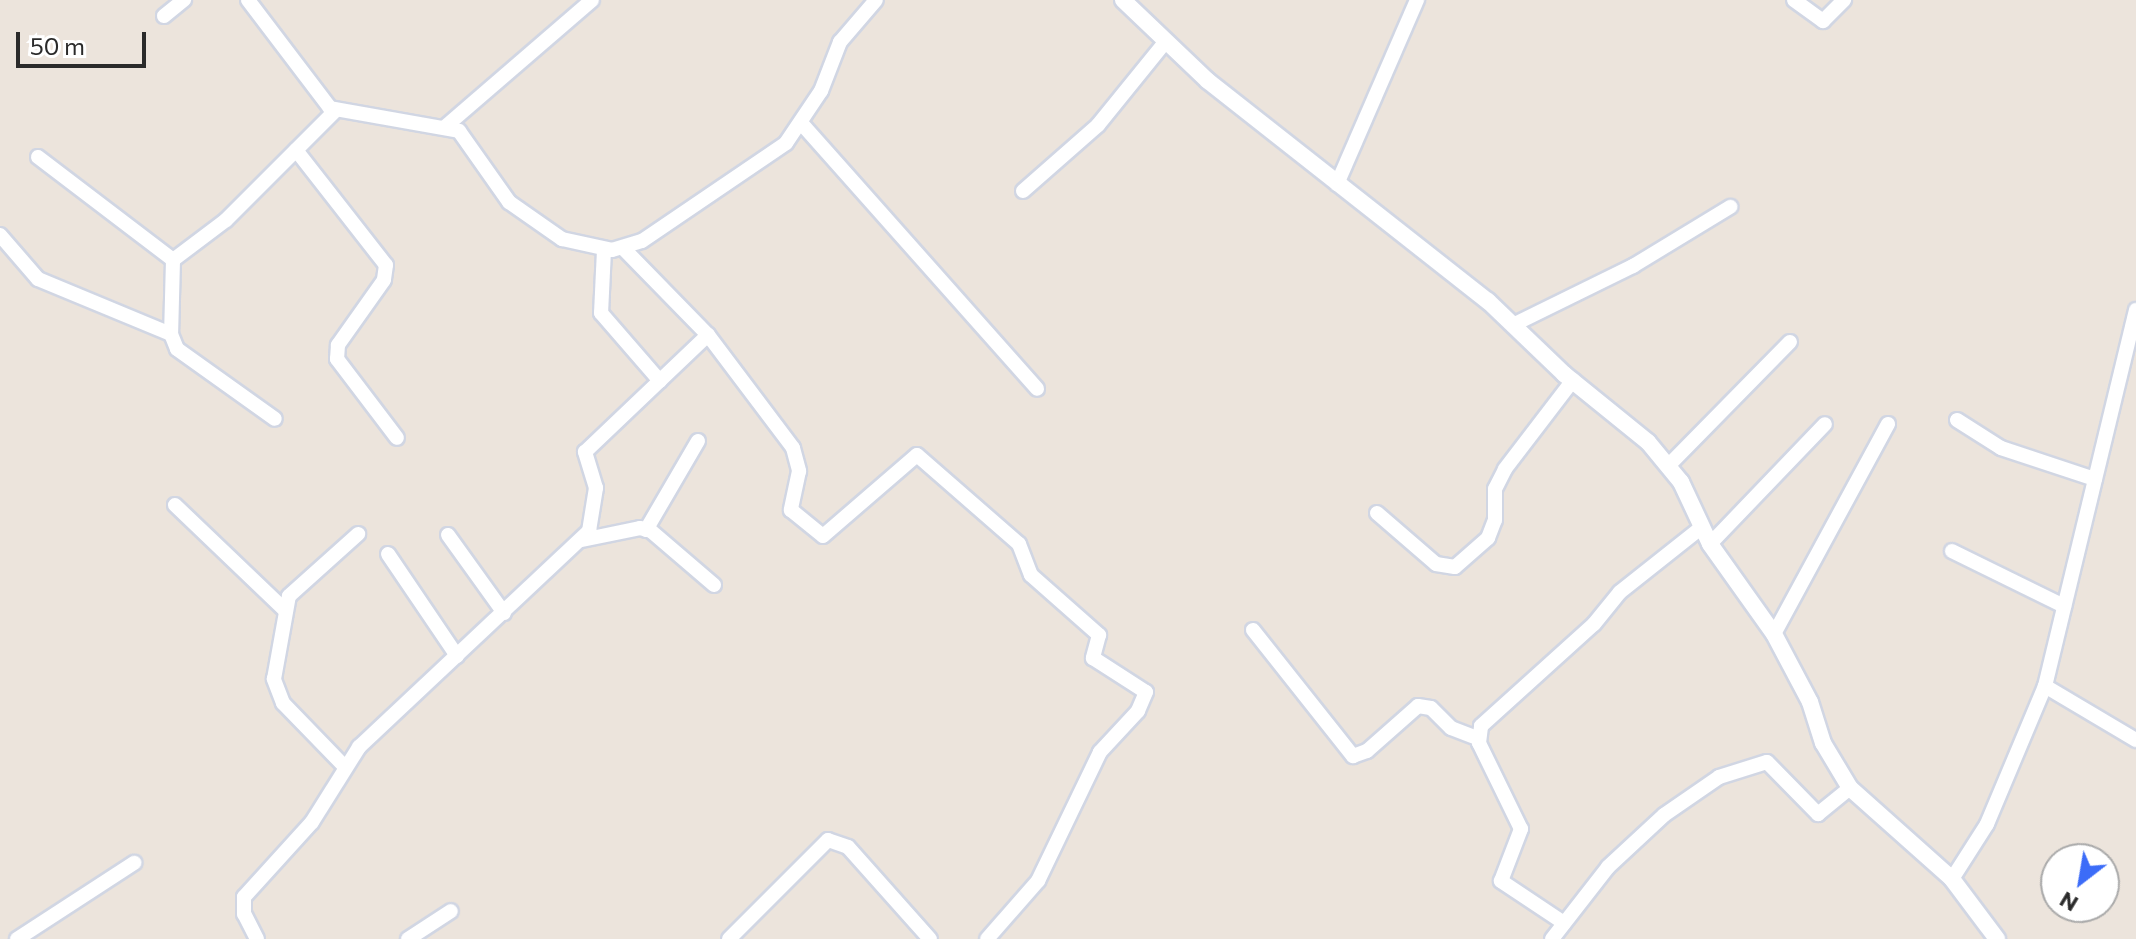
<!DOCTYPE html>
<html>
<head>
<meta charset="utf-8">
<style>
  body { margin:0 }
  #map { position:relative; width:2136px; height:939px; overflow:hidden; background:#ece4dc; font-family:Commissioner,sans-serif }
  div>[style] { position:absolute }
  .roads { filter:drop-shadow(2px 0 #d1d6e3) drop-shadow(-2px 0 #d1d6e3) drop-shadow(0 2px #d1d6e3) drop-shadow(0 -2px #d1d6e3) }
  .minor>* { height:14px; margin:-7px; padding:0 7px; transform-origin:7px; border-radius:7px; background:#fff }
  .tertiary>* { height:16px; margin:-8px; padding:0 8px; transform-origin:8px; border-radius:8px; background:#fff }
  span { translate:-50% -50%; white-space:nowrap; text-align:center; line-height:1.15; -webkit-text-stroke:8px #fff; paint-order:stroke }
  .north { position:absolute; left:2040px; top:843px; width:80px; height:80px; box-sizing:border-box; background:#fff; border:2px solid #aaa; border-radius:50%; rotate:211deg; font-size:22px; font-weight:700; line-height:32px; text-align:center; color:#2a2a2a }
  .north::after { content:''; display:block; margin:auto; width:28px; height:36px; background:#3c6cf8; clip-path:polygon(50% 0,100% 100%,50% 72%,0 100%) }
  .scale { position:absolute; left:16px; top:32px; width:130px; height:36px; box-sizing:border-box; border:4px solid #2a2a2a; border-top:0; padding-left:10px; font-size:24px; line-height:28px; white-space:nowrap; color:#2a2a2a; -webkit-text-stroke:6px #fff; paint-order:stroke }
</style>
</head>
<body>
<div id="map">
  <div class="roads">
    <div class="minor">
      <i style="left:248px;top:0;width:136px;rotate:52.8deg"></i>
      <i style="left:330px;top:108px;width:131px;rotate:10.1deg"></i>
      <i style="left:459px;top:131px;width:87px;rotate:54.8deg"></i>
      <i style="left:509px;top:202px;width:65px;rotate:34.9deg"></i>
      <i style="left:562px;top:239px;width:51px;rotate:12.4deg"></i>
      <i style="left:612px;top:250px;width:31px;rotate:-17deg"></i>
      <i style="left:642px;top:241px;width:174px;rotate:-34.2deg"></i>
      <i style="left:786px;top:143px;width:63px;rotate:-56.1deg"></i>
      <i style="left:821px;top:91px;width:53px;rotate:-68.8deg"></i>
      <i style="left:840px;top:42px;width:55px;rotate:-49.4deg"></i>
      <i style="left:1794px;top:0;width:36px;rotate:36deg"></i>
      <i style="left:1823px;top:21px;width:30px;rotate:-45deg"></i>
      <i style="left:164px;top:16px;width:26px;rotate:-39deg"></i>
      <i style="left:802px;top:124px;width:354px;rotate:48.4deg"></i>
      <i style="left:445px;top:127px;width:194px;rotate:-40.8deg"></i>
      <i style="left:296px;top:150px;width:146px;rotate:52deg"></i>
      <i style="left:386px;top:265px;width:15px;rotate:98deg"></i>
      <i style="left:384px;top:280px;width:80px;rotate:125.3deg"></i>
      <i style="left:338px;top:345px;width:14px;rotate:94deg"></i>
      <i style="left:337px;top:359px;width:99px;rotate:52.8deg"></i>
      <i style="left:38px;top:157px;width:170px;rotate:37.3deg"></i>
      <i style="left:173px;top:260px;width:66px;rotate:-37deg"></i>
      <i style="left:226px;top:220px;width:156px;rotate:-45deg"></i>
      <i style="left:1337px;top:184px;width:201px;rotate:-66.5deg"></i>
      <i style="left:1023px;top:191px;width:100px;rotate:-41.3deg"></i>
      <i style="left:1098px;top:125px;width:108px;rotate:-51deg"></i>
      <i style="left:0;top:235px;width:58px;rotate:49.2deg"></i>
      <i style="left:38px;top:279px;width:144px;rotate:22.5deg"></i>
      <i style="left:624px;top:249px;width:120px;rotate:45.7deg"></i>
      <i style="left:708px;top:335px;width:141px;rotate:53deg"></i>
      <i style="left:793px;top:448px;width:24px;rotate:75deg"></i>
      <i style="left:799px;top:471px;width:40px;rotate:102deg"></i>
      <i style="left:791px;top:510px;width:41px;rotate:39.1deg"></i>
      <i style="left:823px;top:536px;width:124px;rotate:-40.8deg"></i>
      <i style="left:917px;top:455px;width:135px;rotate:41.1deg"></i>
      <i style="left:1019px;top:544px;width:33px;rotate:69deg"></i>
      <i style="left:1031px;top:575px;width:91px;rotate:41.4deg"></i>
      <i style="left:1099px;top:635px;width:24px;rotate:105deg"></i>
      <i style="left:1093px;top:658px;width:63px;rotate:32.7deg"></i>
      <i style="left:1146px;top:692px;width:21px;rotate:113deg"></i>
      <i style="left:1138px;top:711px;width:56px;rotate:132.8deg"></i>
      <i style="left:1100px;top:752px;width:143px;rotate:115.7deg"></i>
      <i style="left:1038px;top:881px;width:77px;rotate:131.3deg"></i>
      <i style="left:604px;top:250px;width:63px;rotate:92.7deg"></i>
      <i style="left:601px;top:313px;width:90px;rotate:49.1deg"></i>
      <i style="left:173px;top:260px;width:74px;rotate:91.5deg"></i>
      <i style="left:171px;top:334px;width:16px;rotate:68deg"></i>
      <i style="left:177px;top:349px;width:120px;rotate:35.5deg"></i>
      <i style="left:1513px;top:325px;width:134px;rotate:-26.2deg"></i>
      <i style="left:1633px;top:266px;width:114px;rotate:-31.3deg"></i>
      <i style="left:1957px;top:420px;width:52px;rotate:32.5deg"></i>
      <i style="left:2001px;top:448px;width:99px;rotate:18.3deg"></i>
      <i style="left:1668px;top:466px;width:174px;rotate:-45.5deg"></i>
      <i style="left:175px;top:505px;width:151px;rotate:43.7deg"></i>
      <i style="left:1377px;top:513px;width:78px;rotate:40.8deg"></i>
      <i style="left:1436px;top:564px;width:19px;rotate:9deg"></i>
      <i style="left:1455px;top:567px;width:44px;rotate:-41.3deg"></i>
      <i style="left:1488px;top:538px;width:19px;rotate:-69deg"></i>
      <i style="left:1495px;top:520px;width:31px;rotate:-90deg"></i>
      <i style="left:1495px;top:489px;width:22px;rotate:-63deg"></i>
      <i style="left:1505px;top:469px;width:112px;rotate:-52.6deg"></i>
      <i style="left:646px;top:530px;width:103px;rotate:-59.7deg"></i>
      <i style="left:448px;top:535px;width:96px;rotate:54.3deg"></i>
      <i style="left:582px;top:540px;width:59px;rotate:-11.7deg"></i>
      <i style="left:640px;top:528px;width:11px;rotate:15deg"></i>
      <i style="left:651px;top:531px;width:83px;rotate:40.6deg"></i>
      <i style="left:1710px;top:544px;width:166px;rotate:-46.2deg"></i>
      <i style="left:1952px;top:551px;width:125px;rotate:26.2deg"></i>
      <i style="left:388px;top:554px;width:123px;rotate:55.9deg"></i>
      <i style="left:1253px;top:630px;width:161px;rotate:51.6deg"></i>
      <i style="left:1353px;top:756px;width:15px;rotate:-20deg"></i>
      <i style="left:1367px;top:751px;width:68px;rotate:-41.4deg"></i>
      <i style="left:1418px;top:706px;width:13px;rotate:9deg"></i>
      <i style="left:1431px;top:708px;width:28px;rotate:45deg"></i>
      <i style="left:1451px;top:728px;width:30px;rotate:21deg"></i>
      <i style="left:1774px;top:634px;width:239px;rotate:-61.5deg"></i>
      <i style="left:2045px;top:686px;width:106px;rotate:30.7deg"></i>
      <i style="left:345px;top:767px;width:89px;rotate:-134.1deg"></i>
      <i style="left:283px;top:703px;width:26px;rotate:-111deg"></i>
      <i style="left:274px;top:679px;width:84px;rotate:-79.8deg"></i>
      <i style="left:289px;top:596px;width:93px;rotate:-41.9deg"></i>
      <i style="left:1952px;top:879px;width:65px;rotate:-57.5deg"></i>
      <i style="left:1987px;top:824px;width:150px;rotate:-67.2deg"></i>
      <i style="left:2045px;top:686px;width:387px;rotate:-76.4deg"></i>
      <i style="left:1564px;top:923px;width:76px;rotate:-146.3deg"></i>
      <i style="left:1501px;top:881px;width:56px;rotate:-69deg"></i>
      <i style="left:1521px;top:829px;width:96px;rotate:-116deg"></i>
      <i style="left:1479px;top:743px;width:17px;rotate:-83deg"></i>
      <i style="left:1481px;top:726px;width:152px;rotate:-42.1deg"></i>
      <i style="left:1594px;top:624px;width:41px;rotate:-50.9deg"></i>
      <i style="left:1620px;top:592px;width:105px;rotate:-38.4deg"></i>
      <i style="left:17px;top:939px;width:140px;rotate:-33deg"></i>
      <i style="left:257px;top:939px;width:28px;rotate:-117deg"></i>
      <i style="left:244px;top:914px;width:17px;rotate:-90deg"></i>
      <i style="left:244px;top:897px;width:101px;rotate:-47.8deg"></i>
      <i style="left:312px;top:822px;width:89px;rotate:-57.9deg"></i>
      <i style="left:359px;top:747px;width:316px;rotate:-43.2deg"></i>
      <i style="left:589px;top:531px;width:44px;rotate:-80.8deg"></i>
      <i style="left:596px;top:488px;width:38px;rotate:-107deg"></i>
      <i style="left:585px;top:452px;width:170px;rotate:-43.6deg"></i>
      <i style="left:408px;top:939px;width:51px;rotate:-33.1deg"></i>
      <i style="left:729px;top:939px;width:140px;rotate:-45deg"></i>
      <i style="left:828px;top:840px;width:21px;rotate:19deg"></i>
      <i style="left:848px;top:847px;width:123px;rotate:48.3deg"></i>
      <i style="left:1552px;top:939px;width:91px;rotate:-52.1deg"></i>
      <i style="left:1608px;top:867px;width:76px;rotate:-42.9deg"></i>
      <i style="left:1664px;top:815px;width:67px;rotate:-34.6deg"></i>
      <i style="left:1719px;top:777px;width:50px;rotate:-17.4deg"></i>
      <i style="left:1767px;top:762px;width:73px;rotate:45.6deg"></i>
      <i style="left:1818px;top:814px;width:41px;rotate:-39.1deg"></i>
    </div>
    <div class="tertiary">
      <i style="left:1123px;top:0;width:117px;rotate:43.6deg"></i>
      <i style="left:1208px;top:81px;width:356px;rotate:38.2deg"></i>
      <i style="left:1488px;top:301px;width:105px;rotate:43.8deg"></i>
      <i style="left:1564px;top:374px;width:108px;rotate:39deg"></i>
      <i style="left:1648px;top:442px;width:52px;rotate:50.5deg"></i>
      <i style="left:1681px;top:482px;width:68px;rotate:64.9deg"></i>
      <i style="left:1710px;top:544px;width:110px;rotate:54.6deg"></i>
      <i style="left:1774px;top:634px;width:77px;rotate:62.1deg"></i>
      <i style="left:1810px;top:702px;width:43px;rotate:72.4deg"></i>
      <i style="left:1823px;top:743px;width:52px;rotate:59deg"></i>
      <i style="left:1850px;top:788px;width:137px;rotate:41.7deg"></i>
      <i style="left:1952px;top:879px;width:75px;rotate:53.1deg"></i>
    </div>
  </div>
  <div class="north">N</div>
  <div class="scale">50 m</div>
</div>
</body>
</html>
